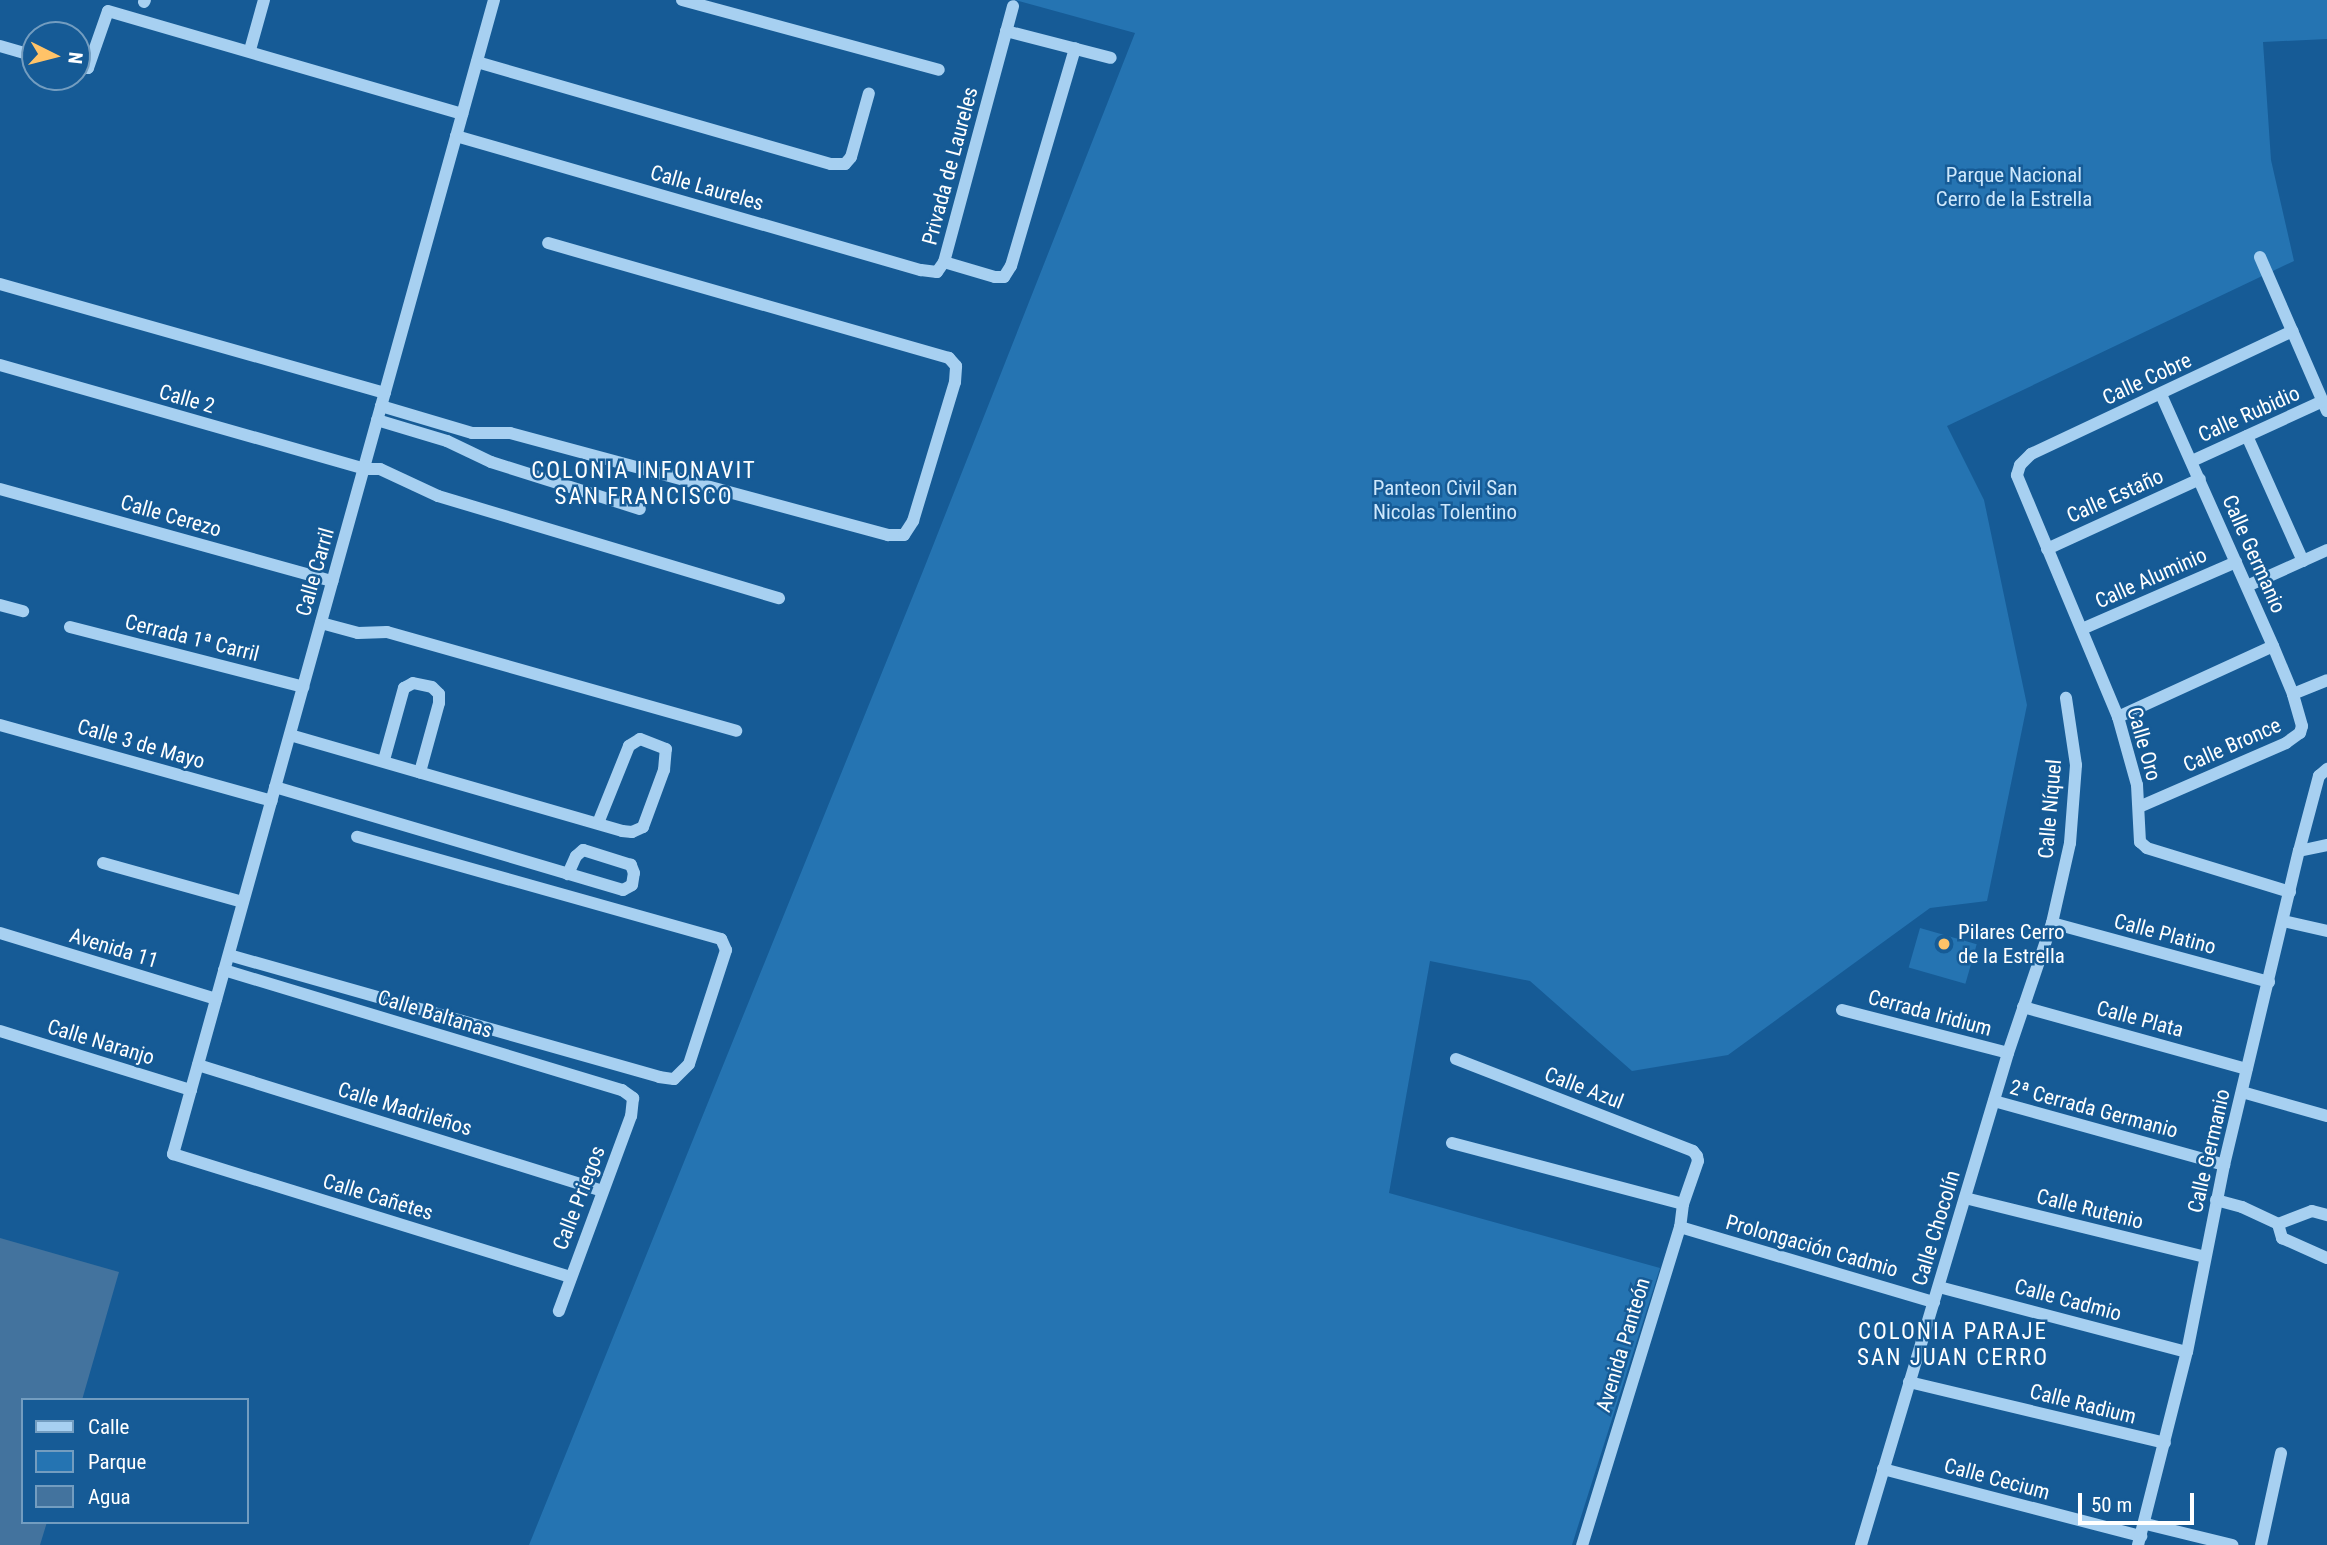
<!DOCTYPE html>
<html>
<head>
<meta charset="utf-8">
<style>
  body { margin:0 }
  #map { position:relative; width:2327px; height:1545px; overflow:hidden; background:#165b96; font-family:"Roboto Condensed",sans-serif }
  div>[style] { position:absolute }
  .green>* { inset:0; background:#2574b2; transform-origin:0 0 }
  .water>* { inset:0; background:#43739e }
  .minor>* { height:12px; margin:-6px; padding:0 6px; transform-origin:6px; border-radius:6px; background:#a7d0f1 }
  .dots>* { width:19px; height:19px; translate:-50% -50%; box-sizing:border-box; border:4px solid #165b96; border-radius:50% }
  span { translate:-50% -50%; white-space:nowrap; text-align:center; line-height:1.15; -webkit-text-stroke:5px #165b96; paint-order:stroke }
  .street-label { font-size:21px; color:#fff }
  .park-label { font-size:21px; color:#cee8fc }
  .poi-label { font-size:21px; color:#fff }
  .left { translate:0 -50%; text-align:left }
  .neighbourhood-label { font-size:23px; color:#fff; letter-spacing:2px }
  .legend { position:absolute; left:21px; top:1398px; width:228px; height:126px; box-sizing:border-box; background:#165b96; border:2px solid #739dc0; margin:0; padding:9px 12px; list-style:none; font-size:21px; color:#fff }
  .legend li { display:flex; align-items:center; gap:14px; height:35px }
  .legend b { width:35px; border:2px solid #739dc0 }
  .north { position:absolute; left:21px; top:21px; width:70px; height:70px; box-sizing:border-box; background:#165b96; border:2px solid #739dc0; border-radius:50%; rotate:96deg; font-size:19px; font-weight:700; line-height:28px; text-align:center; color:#fff }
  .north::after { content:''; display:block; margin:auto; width:24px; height:32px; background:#ffc368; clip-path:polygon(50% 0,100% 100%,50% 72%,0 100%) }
  .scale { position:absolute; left:2078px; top:1493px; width:116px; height:32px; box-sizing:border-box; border:4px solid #fff; border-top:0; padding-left:9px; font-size:21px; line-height:24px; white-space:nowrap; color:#fff; -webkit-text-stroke:5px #165b96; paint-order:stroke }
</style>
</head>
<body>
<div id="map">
  <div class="green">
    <i style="clip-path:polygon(1015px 0,2327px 0,2327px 39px,2263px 42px,2271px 160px,2294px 261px,1947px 426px,1984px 500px,2027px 705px,1987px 901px,1930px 908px,1728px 1055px,1632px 1071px,1530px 981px,1430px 961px,1389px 1193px,1660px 1268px,1572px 1545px,529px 1545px,923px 571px,1135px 33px)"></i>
    <i style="left:1920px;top:928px;width:59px;height:41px;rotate:16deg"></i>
  </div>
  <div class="water">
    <i style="clip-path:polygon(0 1238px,119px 1272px,82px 1400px,23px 1400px,23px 1522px,47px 1522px,40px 1545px,0 1545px)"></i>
  </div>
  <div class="minor">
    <i style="left:494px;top:0;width:1198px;rotate:105.54deg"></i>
    <i style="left:173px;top:1154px;width:416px;rotate:17.2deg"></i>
    <i style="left:682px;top:0;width:266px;rotate:15.2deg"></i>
    <i style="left:144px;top:2px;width:2px;rotate:-63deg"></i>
    <i style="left:1006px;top:31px;width:108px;rotate:14.4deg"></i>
    <i style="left:0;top:46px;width:36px;rotate:16deg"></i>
    <i style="left:250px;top:50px;width:52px;rotate:-74.4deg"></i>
    <i style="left:477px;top:62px;width:368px;rotate:16.1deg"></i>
    <i style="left:831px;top:164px;width:14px"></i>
    <i style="left:845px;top:164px;width:9px;rotate:-49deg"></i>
    <i style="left:851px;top:157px;width:66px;rotate:-74.3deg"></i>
    <i style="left:77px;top:67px;width:11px;rotate:5deg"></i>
    <i style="left:88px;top:68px;width:60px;rotate:-70.7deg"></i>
    <i style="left:108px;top:11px;width:369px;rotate:16.2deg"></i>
    <i style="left:456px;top:136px;width:484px;rotate:16.1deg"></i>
    <i style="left:921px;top:270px;width:16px;rotate:7deg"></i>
    <i style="left:937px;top:272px;width:12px;rotate:-55deg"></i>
    <i style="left:944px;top:262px;width:265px;rotate:-74.9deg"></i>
    <i style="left:2260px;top:257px;width:168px;rotate:66.5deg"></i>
    <i style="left:944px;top:262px;width:53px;rotate:16.4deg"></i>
    <i style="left:995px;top:277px;width:9px"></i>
    <i style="left:1004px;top:277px;width:13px;rotate:-58deg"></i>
    <i style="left:1011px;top:266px;width:227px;rotate:-73.6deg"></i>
    <i style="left:0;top:284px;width:400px;rotate:15.8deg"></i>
    <i style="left:0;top:365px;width:379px;rotate:15.9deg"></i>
    <i style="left:364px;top:469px;width:16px"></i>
    <i style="left:380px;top:469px;width:64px;rotate:25deg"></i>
    <i style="left:438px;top:496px;width:356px;rotate:16.7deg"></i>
    <i style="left:381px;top:406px;width:95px;rotate:16.5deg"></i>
    <i style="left:472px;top:433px;width:38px"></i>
    <i style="left:510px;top:433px;width:392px;rotate:15.1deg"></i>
    <i style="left:888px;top:535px;width:16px"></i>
    <i style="left:904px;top:535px;width:17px;rotate:-57deg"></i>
    <i style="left:913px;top:521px;width:145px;rotate:-73.2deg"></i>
    <i style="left:955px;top:382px;width:16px;rotate:-86deg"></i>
    <i style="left:956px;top:366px;width:11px;rotate:-131deg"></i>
    <i style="left:949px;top:358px;width:417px;rotate:-164deg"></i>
    <i style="left:377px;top:420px;width:73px;rotate:16.7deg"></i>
    <i style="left:447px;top:441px;width:49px;rotate:25.5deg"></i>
    <i style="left:491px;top:462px;width:156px;rotate:17.5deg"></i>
    <i style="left:2247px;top:436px;width:137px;rotate:65.9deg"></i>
    <i style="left:2192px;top:461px;width:144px;rotate:-24.6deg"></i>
    <i style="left:0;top:489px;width:345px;rotate:15.5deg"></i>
    <i style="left:2047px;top:549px;width:168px;rotate:-24.6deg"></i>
    <i style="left:2247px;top:586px;width:88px;rotate:-24.2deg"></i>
    <i style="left:0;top:605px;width:24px;rotate:15deg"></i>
    <i style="left:321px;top:623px;width:38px;rotate:15deg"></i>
    <i style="left:358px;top:633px;width:29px;rotate:-2deg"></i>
    <i style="left:387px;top:632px;width:363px;rotate:15.8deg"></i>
    <i style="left:70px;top:627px;width:241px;rotate:14.4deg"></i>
    <i style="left:2082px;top:629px;width:168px;rotate:-23.5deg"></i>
    <i style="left:2293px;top:694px;width:37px;rotate:-22deg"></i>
    <i style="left:2118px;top:717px;width:170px;rotate:-24.6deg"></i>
    <i style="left:0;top:725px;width:282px;rotate:15.6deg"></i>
    <i style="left:290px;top:735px;width:346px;rotate:16.1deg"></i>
    <i style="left:622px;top:831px;width:10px;rotate:6deg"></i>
    <i style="left:632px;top:832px;width:12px;rotate:-24deg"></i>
    <i style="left:643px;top:827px;width:61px;rotate:-69.8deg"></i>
    <i style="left:664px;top:770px;width:21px;rotate:-85deg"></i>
    <i style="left:666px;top:749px;width:28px;rotate:-159deg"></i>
    <i style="left:640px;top:739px;width:13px;rotate:148deg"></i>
    <i style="left:629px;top:746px;width:83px;rotate:111.9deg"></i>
    <i style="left:384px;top:760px;width:75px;rotate:-74.5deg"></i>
    <i style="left:404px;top:688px;width:10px;rotate:-29deg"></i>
    <i style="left:413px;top:683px;width:19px;rotate:12deg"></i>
    <i style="left:432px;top:687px;width:10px;rotate:45deg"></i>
    <i style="left:439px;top:694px;width:9px;rotate:90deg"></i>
    <i style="left:439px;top:703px;width:72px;rotate:105.4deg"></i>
    <i style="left:275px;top:787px;width:363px;rotate:16.5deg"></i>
    <i style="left:623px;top:890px;width:10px;rotate:-29deg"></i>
    <i style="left:632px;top:885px;width:12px;rotate:-81deg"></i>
    <i style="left:634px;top:873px;width:9px;rotate:-111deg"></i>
    <i style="left:631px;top:865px;width:50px;rotate:-162.6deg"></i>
    <i style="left:583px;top:850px;width:9px;rotate:139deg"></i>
    <i style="left:576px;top:856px;width:20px;rotate:114deg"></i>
    <i style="left:2139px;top:807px;width:160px;rotate:-23.5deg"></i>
    <i style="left:2286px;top:743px;width:17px;rotate:-36deg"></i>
    <i style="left:2300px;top:733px;width:7px;rotate:-74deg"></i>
    <i style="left:2302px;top:726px;width:33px;rotate:-106deg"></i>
    <i style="left:2293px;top:694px;width:52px;rotate:-112.6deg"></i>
    <i style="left:2273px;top:646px;width:276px;rotate:-114deg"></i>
    <i style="left:2299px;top:851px;width:29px;rotate:-12deg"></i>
    <i style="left:103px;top:863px;width:145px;rotate:15.6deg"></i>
    <i style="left:2290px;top:892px;width:150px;rotate:-162.9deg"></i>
    <i style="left:2147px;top:848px;width:9px;rotate:-139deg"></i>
    <i style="left:2140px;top:842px;width:57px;rotate:-93deg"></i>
    <i style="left:2137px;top:785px;width:71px;rotate:-105.6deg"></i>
    <i style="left:2118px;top:717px;width:262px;rotate:-112.7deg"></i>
    <i style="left:2017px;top:475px;width:10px;rotate:-73deg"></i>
    <i style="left:2020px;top:465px;width:16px;rotate:-45deg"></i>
    <i style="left:2031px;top:454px;width:289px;rotate:-25.2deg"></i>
    <i style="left:2283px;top:921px;width:45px;rotate:12.8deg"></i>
    <i style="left:2052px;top:923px;width:225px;rotate:15.2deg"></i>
    <i style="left:0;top:933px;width:226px;rotate:17deg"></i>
    <i style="left:229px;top:955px;width:447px;rotate:15.8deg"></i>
    <i style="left:659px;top:1077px;width:15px;rotate:8deg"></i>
    <i style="left:674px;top:1079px;width:21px;rotate:-45deg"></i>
    <i style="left:689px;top:1064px;width:120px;rotate:-72deg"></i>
    <i style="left:726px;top:950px;width:12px;rotate:-114deg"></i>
    <i style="left:721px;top:939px;width:378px;rotate:-164.3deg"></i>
    <i style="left:224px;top:970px;width:416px;rotate:16.8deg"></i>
    <i style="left:622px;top:1090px;width:14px;rotate:36deg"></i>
    <i style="left:633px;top:1098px;width:18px;rotate:96deg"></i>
    <i style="left:631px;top:1116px;width:208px;rotate:110.3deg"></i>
    <i style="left:2023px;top:1007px;width:232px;rotate:15.5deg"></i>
    <i style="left:1842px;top:1010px;width:171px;rotate:14.5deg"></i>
    <i style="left:0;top:1031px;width:200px;rotate:17.2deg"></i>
    <i style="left:1456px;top:1059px;width:254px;rotate:21.2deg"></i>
    <i style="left:1693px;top:1151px;width:6px;rotate:51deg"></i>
    <i style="left:1697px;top:1156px;width:5px;rotate:79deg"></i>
    <i style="left:1698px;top:1161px;width:46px;rotate:109.2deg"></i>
    <i style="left:1683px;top:1204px;width:23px;rotate:97deg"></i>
    <i style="left:1680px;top:1227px;width:333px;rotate:107.1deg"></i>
    <i style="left:198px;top:1065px;width:423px;rotate:17.3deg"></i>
    <i style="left:2242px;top:1092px;width:88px;rotate:15.8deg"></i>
    <i style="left:1994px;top:1101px;width:239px;rotate:15.5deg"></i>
    <i style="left:1452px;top:1143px;width:239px;rotate:14.8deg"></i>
    <i style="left:1965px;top:1198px;width:247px;rotate:13.8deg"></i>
    <i style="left:2216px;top:1200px;width:27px;rotate:15deg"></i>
    <i style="left:2242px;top:1207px;width:40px;rotate:25deg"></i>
    <i style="left:2278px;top:1224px;width:36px;rotate:-21deg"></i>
    <i style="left:2312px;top:1211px;width:16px;rotate:15deg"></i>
    <i style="left:2278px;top:1224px;width:15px;rotate:74deg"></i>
    <i style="left:2282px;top:1238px;width:49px;rotate:24deg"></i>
    <i style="left:1680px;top:1227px;width:265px;rotate:16.5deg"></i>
    <i style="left:1939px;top:1287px;width:256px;rotate:14.7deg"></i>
    <i style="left:1909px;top:1382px;width:263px;rotate:13.4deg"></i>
    <i style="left:1883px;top:1469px;width:267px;rotate:14.6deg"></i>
    <i style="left:2146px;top:1524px;width:89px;rotate:13.7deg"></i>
    <i style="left:1861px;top:1545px;width:513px;rotate:-73.36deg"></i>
    <i style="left:2008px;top:1053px;width:137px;rotate:-71.3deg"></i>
    <i style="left:2052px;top:923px;width:82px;rotate:-77.3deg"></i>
    <i style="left:2070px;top:843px;width:78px;rotate:-85.6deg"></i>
    <i style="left:2076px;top:765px;width:68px;rotate:-98.5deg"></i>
    <i style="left:2138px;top:1545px;width:199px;rotate:-75.8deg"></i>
    <i style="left:2187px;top:1352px;width:191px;rotate:-78.8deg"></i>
    <i style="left:2224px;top:1165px;width:323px;rotate:-76.6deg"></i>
    <i style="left:2299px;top:851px;width:78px;rotate:-75.1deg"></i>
    <i style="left:2319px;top:776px;width:11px;rotate:-41deg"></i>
    <i style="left:2261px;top:1545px;width:94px;rotate:-77.7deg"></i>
  </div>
  <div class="dots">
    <i style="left:1944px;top:944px;background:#ffc368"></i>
  </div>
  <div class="street-label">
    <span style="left:950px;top:166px;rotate:-75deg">Privada de Laureles</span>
    <span style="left:707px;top:188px;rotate:16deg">Calle Laureles</span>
    <span style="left:2147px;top:379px;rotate:-25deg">Calle Cobre</span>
    <span style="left:187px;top:399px;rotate:16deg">Calle 2</span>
    <span style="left:2249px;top:414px;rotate:-24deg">Calle Rubidio</span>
    <span style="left:2115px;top:496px;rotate:-24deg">Calle Estaño</span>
    <span style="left:171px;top:516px;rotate:16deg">Calle Cerezo</span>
    <span style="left:2254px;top:554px;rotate:66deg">Calle Germanio</span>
    <span style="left:315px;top:572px;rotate:-74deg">Calle Carril</span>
    <span style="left:2151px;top:578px;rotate:-24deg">Calle Aluminio</span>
    <span style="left:192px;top:638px;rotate:14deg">Cerrada 1ª Carril</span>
    <span style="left:141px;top:744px;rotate:16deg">Calle 3 de Mayo</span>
    <span style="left:2144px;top:744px;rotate:74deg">Calle Oro</span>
    <span style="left:2232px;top:745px;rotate:-24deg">Calle Bronce</span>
    <span style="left:2050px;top:809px;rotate:-85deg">Calle Níquel</span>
    <span style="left:2165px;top:934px;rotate:15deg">Calle Platino</span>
    <span style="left:114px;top:948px;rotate:17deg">Avenida 11</span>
    <span style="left:1930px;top:1013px;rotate:15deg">Cerrada Iridium</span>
    <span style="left:435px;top:1014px;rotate:17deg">Calle Baltanas</span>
    <span style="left:2140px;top:1019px;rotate:15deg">Calle Plata</span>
    <span style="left:101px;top:1042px;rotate:17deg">Calle Naranjo</span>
    <span style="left:1584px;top:1088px;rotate:21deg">Calle Azul</span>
    <span style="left:405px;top:1109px;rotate:17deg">Calle Madrileños</span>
    <span style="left:2094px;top:1109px;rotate:15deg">2ª Cerrada Germanio</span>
    <span style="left:2209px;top:1151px;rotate:-77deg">Calle Germanio</span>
    <span style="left:378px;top:1197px;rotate:17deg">Calle Cañetes</span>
    <span style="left:579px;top:1198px;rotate:-69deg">Calle Priegos</span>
    <span style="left:2090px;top:1209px;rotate:14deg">Calle Rutenio</span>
    <span style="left:1936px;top:1228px;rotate:-73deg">Calle Chocolín</span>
    <span style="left:1812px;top:1246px;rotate:16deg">Prolongación Cadmio</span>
    <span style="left:2068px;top:1300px;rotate:15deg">Calle Cadmio</span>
    <span style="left:1623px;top:1345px;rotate:-73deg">Avenida Panteón</span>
    <span style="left:2083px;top:1404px;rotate:14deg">Calle Radium</span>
    <span style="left:1997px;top:1479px;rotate:15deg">Calle Cecium</span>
  </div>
  <div class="park-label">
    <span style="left:2014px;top:187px">Parque Nacional<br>Cerro de la Estrella</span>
    <span style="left:1445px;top:500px">Panteon Civil San<br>Nicolas Tolentino</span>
  </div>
  <div class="poi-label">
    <span class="left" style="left:1958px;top:944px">Pilares Cerro<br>de la Estrella</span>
  </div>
  <div class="neighbourhood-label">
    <span style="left:644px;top:484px">COLONIA INFONAVIT<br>SAN FRANCISCO</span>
    <span style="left:1953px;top:1345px">COLONIA PARAJE<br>SAN JUAN CERRO</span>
  </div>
  <ul class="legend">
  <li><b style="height:9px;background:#a7d0f1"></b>Calle</li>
  <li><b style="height:19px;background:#2574b2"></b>Parque</li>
  <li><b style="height:19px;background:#43739e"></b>Agua</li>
  </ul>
  <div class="north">N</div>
  <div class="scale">50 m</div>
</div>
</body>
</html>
